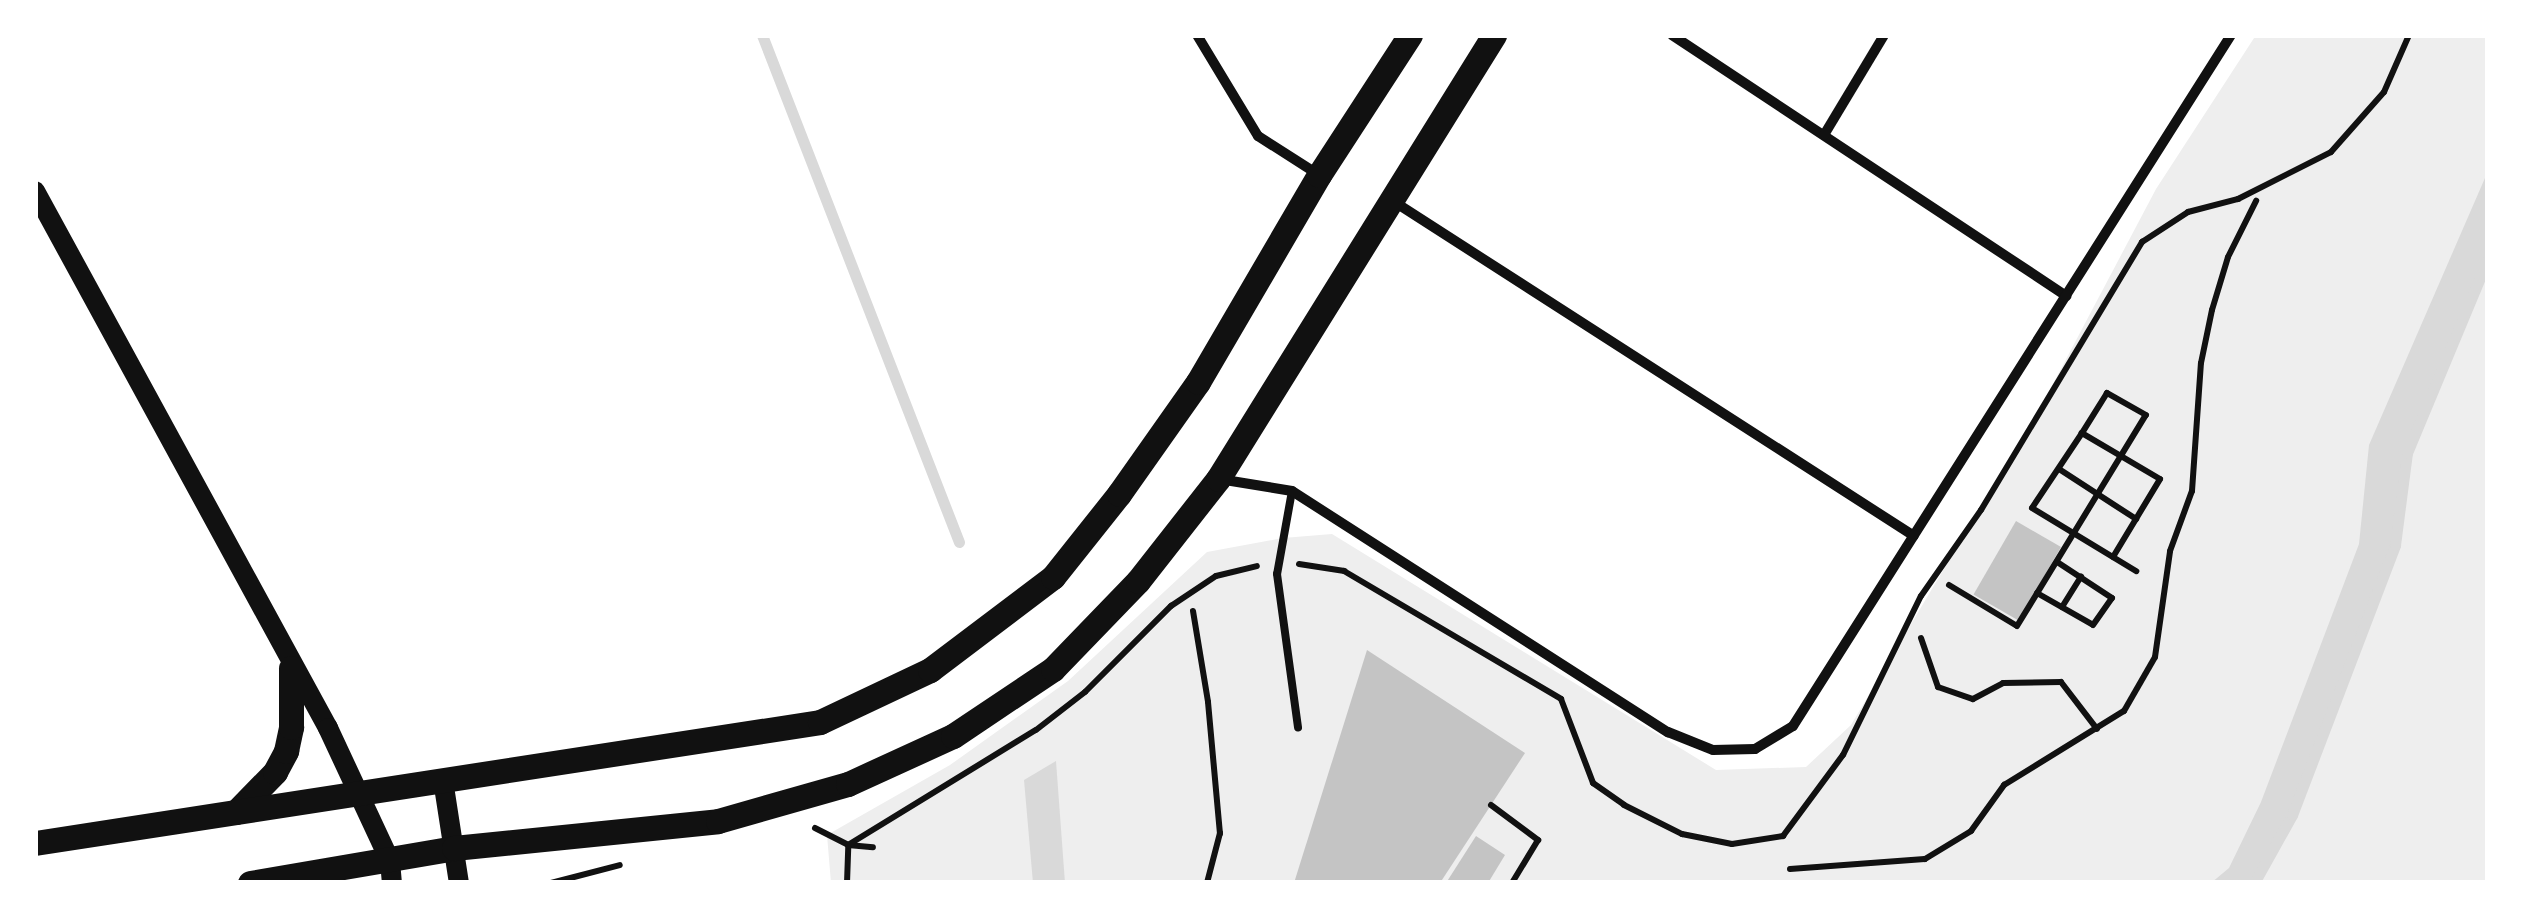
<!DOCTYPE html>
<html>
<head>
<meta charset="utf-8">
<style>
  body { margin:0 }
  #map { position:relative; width:2523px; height:918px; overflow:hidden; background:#fff; font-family:"IBM Plex Sans",sans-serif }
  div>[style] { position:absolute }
  .green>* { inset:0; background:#eee }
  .water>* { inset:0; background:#d9d9d9 }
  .stream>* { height:11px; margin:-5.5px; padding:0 5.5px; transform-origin:5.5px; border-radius:5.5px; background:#d9d9d9 }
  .building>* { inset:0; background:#c4c4c4; transform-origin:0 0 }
  .path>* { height:6px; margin:-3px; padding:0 3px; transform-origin:3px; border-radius:3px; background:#111 }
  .service>* { height:8px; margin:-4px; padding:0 4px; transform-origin:4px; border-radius:4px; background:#111 }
  .minor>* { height:10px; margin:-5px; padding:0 5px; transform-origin:5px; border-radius:5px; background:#111 }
  .secondary>* { height:20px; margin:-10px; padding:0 10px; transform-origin:10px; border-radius:10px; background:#111 }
  .primary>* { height:25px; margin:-12.5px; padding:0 12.5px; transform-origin:12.5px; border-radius:12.5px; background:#111 }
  span { translate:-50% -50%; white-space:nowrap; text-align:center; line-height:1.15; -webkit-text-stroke:9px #fff; paint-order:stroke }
  .frame { position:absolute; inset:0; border:38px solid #fff; pointer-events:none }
</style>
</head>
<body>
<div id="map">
  <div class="green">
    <i style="clip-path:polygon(2256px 35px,2488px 35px,2488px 883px,831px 883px,827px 835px,950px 765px,1068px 681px,1207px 552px,1283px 538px,1332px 534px,1716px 770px,1806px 767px,1851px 725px,2045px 399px,2156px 189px)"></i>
  </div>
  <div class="water">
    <i style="clip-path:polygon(2488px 171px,2488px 258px,2407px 453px,2395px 545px,2292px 815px,2254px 883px,2211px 883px,2229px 868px,2261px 802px,2359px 544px,2369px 445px)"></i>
    <i style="clip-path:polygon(1056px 761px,1065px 883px,1033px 883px,1024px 780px)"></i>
  </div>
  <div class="stream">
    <i style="left:762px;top:35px;width:544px;rotate:68.77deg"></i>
    <i style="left:2254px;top:883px;width:78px;rotate:-60.8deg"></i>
    <i style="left:2292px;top:815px;width:289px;rotate:-69.1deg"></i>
    <i style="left:2395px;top:545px;width:93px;rotate:-82.6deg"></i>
    <i style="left:2407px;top:453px;width:211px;rotate:-67.4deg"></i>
  </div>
  <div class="building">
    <i style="left:2016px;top:521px;width:52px;height:85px;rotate:30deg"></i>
    <i style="clip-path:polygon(1367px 650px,1525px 753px,1440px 883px,1294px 883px)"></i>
    <i style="clip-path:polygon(1476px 836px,1505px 855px,1488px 883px,1446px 883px)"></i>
  </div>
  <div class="path">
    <i style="left:2059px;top:469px;width:92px;rotate:33deg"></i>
    <i style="left:2113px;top:557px;width:91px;rotate:-58.9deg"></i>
    <i style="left:2160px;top:479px;width:91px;rotate:-149.5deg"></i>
    <i style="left:2082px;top:433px;width:90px;rotate:123.7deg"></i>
    <i style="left:2032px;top:508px;width:122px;rotate:31.2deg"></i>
    <i style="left:1299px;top:564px;width:46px;rotate:8.8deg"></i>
    <i style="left:1344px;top:571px;width:252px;rotate:30.5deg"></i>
    <i style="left:1561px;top:699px;width:90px;rotate:69.1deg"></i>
    <i style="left:1593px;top:783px;width:38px;rotate:35deg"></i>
    <i style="left:1624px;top:805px;width:65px;rotate:26.6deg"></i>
    <i style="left:1682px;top:834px;width:51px;rotate:11.3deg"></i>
    <i style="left:1732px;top:844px;width:52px;rotate:-8.9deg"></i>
    <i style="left:1783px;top:836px;width:101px;rotate:-53.5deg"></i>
    <i style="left:1843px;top:755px;width:177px;rotate:-63.9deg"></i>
    <i style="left:1921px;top:596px;width:105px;rotate:-55.1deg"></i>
    <i style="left:1981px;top:510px;width:313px;rotate:-59deg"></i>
    <i style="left:2142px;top:242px;width:55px;rotate:-33.1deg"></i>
    <i style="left:2188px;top:212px;width:52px;rotate:-14.6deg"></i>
    <i style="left:2238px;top:199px;width:104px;rotate:-26.8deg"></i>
    <i style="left:2331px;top:152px;width:80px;rotate:-48.5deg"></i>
    <i style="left:2384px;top:92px;width:62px;rotate:-66.3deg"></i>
    <i style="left:1949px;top:585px;width:79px;rotate:31.1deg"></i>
    <i style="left:2017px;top:626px;width:247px;rotate:-58.6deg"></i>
    <i style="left:2146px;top:415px;width:45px;rotate:-150.6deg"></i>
    <i style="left:2107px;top:393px;width:47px;rotate:122deg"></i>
    <i style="left:2037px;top:593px;width:64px;rotate:29.7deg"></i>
    <i style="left:2093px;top:625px;width:33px;rotate:-55deg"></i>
    <i style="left:2112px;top:598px;width:66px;rotate:-146.8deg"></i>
    <i style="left:2062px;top:607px;width:36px;rotate:-58deg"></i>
    <i style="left:1193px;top:611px;width:92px;rotate:80.6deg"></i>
    <i style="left:1208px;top:702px;width:132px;rotate:84.8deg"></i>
    <i style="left:1220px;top:833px;width:52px;rotate:104.6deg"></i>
    <i style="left:1921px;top:638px;width:52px;rotate:70.9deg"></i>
    <i style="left:1938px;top:687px;width:37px;rotate:19deg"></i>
    <i style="left:1973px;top:699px;width:34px;rotate:-28deg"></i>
    <i style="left:2003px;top:683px;width:58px;rotate:-1deg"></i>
    <i style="left:2061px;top:682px;width:59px;rotate:52.5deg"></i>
    <i style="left:1491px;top:805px;width:59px;rotate:36.7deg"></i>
    <i style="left:1538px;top:840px;width:50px;rotate:121.2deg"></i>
    <i style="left:815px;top:828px;width:37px;rotate:27deg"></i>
    <i style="left:848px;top:845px;width:25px;rotate:5deg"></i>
    <i style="left:1790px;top:869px;width:135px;rotate:-4.2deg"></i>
    <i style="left:1925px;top:859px;width:54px;rotate:-31.3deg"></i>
    <i style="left:1971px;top:831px;width:57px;rotate:-54.3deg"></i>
    <i style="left:2004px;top:785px;width:141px;rotate:-31.7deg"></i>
    <i style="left:2124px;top:711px;width:62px;rotate:-60.1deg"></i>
    <i style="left:2155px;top:657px;width:107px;rotate:-81.9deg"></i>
    <i style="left:2170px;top:551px;width:64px;rotate:-69.9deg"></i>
    <i style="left:2192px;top:491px;width:128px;rotate:-86deg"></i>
    <i style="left:2201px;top:363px;width:54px;rotate:-78.3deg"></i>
    <i style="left:2212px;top:310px;width:55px;rotate:-73.2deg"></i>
    <i style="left:2228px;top:257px;width:63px;rotate:-63.4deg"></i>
    <i style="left:551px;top:883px;width:71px;rotate:-14.6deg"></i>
    <i style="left:847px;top:883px;width:38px;rotate:-88deg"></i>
    <i style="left:848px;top:845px;width:220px;rotate:-31.5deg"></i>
    <i style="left:1036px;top:730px;width:62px;rotate:-37.8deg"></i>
    <i style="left:1085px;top:692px;width:122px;rotate:-45deg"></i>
    <i style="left:1171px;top:606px;width:54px;rotate:-33.7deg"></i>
    <i style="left:1216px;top:576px;width:42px;rotate:-13.7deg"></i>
  </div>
  <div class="service">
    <i style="left:1292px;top:491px;width:84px;rotate:100.2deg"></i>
    <i style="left:1277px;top:574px;width:155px;rotate:82.2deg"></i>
  </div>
  <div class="minor">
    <i style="left:1197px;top:35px;width:118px;rotate:58.9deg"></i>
    <i style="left:1258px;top:136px;width:72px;rotate:32.6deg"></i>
    <i style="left:1672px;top:35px;width:473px;rotate:33.5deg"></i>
    <i style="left:1824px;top:135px;width:117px;rotate:-59deg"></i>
    <i style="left:1393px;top:201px;width:619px;rotate:32.74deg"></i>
    <i style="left:1219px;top:479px;width:74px;rotate:9.3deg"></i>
    <i style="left:1292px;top:491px;width:447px;rotate:32.7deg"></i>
    <i style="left:1668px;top:732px;width:48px;rotate:21.8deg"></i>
    <i style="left:1713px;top:750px;width:42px;rotate:-1.4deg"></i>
    <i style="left:1755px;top:749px;width:44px;rotate:-31.2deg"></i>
    <i style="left:1793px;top:726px;width:818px;rotate:-57.63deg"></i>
  </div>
  <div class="secondary">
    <i style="left:35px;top:191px;width:612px;rotate:61.38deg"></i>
    <i style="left:328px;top:728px;width:147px;rotate:65deg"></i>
    <i style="left:390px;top:861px;width:22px;rotate:85deg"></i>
    <i style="left:443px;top:780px;width:104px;rotate:81.2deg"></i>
  </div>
  <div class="primary">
    <i style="left:236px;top:812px;width:56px;rotate:-45.7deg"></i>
    <i style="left:275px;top:772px;width:24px;rotate:-62deg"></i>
    <i style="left:286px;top:751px;width:25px;rotate:-78deg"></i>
    <i style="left:291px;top:727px;width:59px;rotate:-90deg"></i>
    <i style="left:35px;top:843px;width:794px;rotate:-8.76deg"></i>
    <i style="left:820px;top:722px;width:122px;rotate:-25.3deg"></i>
    <i style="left:930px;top:670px;width:154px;rotate:-37.1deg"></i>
    <i style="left:1053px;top:577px;width:106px;rotate:-51.5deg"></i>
    <i style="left:1119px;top:494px;width:137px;rotate:-54.8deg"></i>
    <i style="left:1198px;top:382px;width:240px;rotate:-59.7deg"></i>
    <i style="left:1319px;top:175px;width:167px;rotate:-57deg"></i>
    <i style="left:250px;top:883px;width:207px;rotate:-9.7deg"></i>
    <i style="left:454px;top:848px;width:265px;rotate:-5.8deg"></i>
    <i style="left:718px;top:821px;width:135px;rotate:-15.9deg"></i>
    <i style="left:848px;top:784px;width:115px;rotate:-24.6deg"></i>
    <i style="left:953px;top:736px;width:120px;rotate:-33.8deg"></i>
    <i style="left:1053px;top:669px;width:122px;rotate:-46deg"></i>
    <i style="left:1138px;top:581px;width:130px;rotate:-51.9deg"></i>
    <i style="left:1218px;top:479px;width:523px;rotate:-58.13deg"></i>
  </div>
  <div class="frame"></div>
</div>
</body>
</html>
